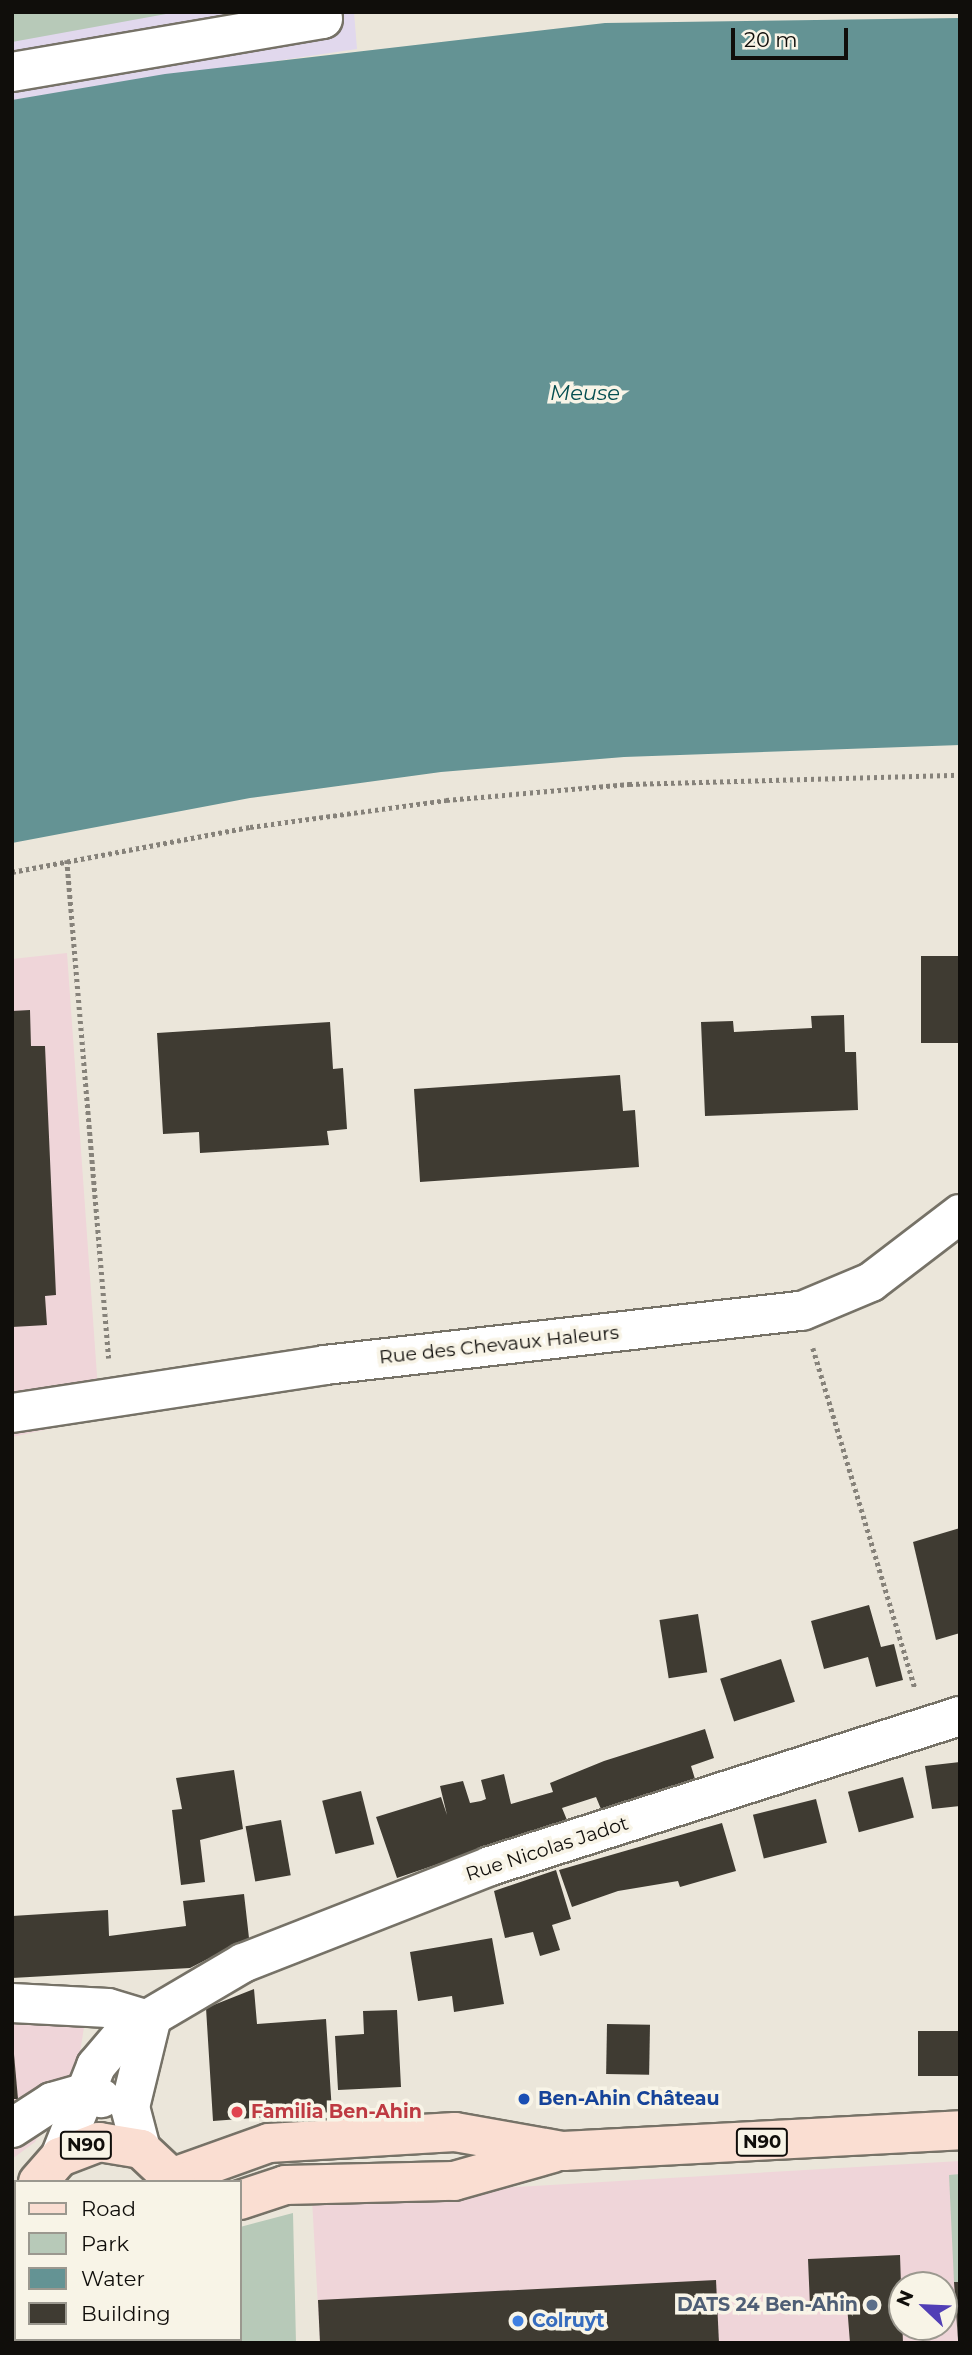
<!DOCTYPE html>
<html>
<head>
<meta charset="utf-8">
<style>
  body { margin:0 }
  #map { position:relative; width:972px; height:2355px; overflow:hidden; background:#ebe6da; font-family:Montserrat,sans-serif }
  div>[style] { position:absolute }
  .commercial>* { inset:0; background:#efd5d9 }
  .industrial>* { inset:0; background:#e1d8ed }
  .green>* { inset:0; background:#b7c9b8 }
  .water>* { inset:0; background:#649394 }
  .building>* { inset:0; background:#3f3b32; transform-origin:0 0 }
  .path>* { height:4.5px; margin-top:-2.25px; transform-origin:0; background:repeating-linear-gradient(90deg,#86827a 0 3.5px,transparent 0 7px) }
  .roads { filter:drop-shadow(2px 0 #767267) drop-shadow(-2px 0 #767267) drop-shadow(0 2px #767267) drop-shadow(0 -2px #767267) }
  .minor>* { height:38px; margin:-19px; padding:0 19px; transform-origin:19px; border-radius:19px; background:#fff }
  .major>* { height:38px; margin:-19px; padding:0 19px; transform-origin:19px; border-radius:19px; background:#faded2 }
  .dots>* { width:19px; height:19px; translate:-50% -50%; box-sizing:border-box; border:4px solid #f8f4e7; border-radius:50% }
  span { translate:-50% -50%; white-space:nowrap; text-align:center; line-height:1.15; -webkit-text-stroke:7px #f8f4e7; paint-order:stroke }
  .shield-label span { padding:2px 5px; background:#f8f4e7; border:2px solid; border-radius:5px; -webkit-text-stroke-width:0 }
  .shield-label { font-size:18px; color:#100e0b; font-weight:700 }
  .street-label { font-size:19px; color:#100e0b }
  .transit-label { font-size:19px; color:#164399; font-weight:700 }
  .left { translate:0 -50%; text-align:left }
  .health-label { font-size:19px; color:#be3a42; font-weight:700 }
  .service-label { font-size:19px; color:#4e5e75; font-weight:700 }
  .right { translate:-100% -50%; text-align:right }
  .shop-label { font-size:19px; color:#366cbe; font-weight:700 }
  .water-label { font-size:21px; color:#054f51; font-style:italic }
  .frame { position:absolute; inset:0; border:14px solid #100e0b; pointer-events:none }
  .legend { position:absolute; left:14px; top:2180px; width:228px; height:161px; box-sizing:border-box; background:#f8f4e7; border:2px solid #9b988f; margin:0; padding:9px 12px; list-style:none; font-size:21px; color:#100e0b }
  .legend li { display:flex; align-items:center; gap:14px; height:35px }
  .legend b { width:35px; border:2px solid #9b988f }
  .north { position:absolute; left:888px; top:2271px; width:70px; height:70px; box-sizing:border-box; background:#f8f4e7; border:2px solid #9b988f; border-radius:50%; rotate:293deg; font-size:19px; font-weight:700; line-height:28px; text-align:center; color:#100e0b }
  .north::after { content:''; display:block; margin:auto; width:24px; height:32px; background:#513eb6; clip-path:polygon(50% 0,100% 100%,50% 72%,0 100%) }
  .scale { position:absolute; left:731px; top:28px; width:117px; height:32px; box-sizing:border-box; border:4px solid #100e0b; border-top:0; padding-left:9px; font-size:21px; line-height:24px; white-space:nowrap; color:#100e0b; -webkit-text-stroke:5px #f8f4e7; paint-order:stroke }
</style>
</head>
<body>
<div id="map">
  <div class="commercial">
    <i style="clip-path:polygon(67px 953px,100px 1418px,12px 1437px,12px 959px)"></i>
    <i style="clip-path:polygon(12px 2019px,85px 2021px,78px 2065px,35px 2142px,12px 2159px)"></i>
    <i style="clip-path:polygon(evenodd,960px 2161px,960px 2343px,320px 2343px,312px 2199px,960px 2161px,902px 2285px,944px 2285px,944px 2327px,902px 2327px,902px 2285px)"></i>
    <i style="clip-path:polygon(12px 2274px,16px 2339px,62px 2343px,12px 2343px)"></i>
  </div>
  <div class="industrial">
    <i style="clip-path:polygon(12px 12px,354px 12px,357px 49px,12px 100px)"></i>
  </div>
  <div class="green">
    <i style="clip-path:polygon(12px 12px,177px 12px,12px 42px)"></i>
    <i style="clip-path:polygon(960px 2174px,960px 2282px,954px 2282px,949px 2175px)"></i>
    <i style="clip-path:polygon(293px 2213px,296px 2343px,155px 2343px,240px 2339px,240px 2227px)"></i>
  </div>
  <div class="water">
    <i style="clip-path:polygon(960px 18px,960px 745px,624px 757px,441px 772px,250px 798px,12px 843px,12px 100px,165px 74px,605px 23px)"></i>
  </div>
  <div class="building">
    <i style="left:960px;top:956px;width:87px;height:39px;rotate:90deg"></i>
    <i style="clip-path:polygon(30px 1010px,31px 1046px,45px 1046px,56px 1295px,45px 1296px,47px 1325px,12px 1327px,12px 1011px)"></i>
    <i style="clip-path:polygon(844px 1015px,845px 1052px,856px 1052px,858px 1110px,705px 1116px,701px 1022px,733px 1021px,734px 1032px,812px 1028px,811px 1016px)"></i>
    <i style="clip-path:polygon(330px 1022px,333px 1069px,343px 1068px,347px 1129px,327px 1131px,329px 1145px,200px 1153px,199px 1132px,163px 1134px,157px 1033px)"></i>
    <i style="clip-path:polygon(620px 1075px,623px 1111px,635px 1110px,639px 1167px,420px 1182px,414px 1089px)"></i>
    <i style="clip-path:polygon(960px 1528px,960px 1633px,936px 1640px,913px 1542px)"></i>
    <i style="clip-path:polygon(869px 1605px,881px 1647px,894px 1644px,903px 1680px,876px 1687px,868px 1657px,824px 1669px,811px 1621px)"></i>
    <i style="left:698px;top:1614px;width:59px;height:39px;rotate:81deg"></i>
    <i style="left:781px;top:1659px;width:45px;height:64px;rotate:72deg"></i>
    <i style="clip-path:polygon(705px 1729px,714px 1758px,691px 1766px,695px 1779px,601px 1809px,596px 1797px,562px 1808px,567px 1820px,397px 1878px,376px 1817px,441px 1797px,447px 1815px,440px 1786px,463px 1781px,470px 1803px,481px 1801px,486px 1799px,481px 1780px,504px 1774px,511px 1804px,553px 1792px,550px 1783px,604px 1761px)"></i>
    <i style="clip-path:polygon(960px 1762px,960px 1806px,932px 1809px,925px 1766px)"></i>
    <i style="clip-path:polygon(234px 1770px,243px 1829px,200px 1840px,205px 1882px,181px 1885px,172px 1810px,182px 1809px,176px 1778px)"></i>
    <i style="left:903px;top:1777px;width:42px;height:57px;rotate:75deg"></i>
    <i style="left:361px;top:1791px;width:55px;height:40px;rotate:76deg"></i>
    <i style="left:816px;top:1799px;width:45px;height:65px;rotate:76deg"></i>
    <i style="left:281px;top:1820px;width:56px;height:36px;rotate:80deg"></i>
    <i style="clip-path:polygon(722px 1823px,736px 1871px,680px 1887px,678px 1881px,618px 1891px,572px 1907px,559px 1870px)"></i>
    <i style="clip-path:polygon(556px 1870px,571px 1919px,552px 1925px,560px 1950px,540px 1956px,533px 1932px,505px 1938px,494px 1891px)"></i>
    <i style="clip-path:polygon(244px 1894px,249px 1938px,190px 1968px,12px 1978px,12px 1916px,108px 1910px,109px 1936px,186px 1926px,183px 1901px)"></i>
    <i style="clip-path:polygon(492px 1938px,504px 2004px,454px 2012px,452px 1996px,418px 2001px,410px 1952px)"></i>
    <i style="clip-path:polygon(254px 1989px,257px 2024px,326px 2019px,332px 2112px,213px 2121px,206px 2008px)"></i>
    <i style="clip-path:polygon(397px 2010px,401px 2087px,338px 2090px,335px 2036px,364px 2034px,363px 2011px)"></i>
    <i style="left:607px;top:2024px;width:43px;height:50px;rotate:1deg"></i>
    <i style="left:960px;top:2031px;width:45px;height:42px;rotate:90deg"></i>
    <i style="clip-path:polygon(12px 2032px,18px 2099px,12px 2099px)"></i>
    <i style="clip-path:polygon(900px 2255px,903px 2343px,850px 2343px,847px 2305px,810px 2306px,808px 2259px)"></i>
    <i style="clip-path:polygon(716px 2280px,719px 2343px,320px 2343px,318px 2300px)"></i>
    <i style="clip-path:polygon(954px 2282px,960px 2282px,960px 2340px,958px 2340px)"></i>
  </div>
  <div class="path">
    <i style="left:67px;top:860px;width:500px;rotate:85.2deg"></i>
    <i style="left:12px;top:872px;width:242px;rotate:-10.7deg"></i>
    <i style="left:250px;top:827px;width:198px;rotate:-7.8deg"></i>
    <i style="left:446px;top:800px;width:184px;rotate:-5deg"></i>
    <i style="left:629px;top:784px;width:331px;rotate:-1.6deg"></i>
    <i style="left:813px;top:1348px;width:356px;rotate:73.3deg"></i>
  </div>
  <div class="roads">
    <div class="minor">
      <i style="left:12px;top:72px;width:315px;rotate:-9.7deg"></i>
      <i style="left:323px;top:19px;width:7px;rotate:-98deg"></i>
      <i style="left:12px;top:1413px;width:317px;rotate:-8.7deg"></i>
      <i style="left:325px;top:1365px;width:480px;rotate:-6.5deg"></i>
      <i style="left:802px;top:1311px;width:75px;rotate:-22.8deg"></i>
      <i style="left:871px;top:1282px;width:112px;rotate:-37.4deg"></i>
      <i style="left:12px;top:2003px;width:96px;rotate:3deg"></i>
      <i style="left:108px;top:2008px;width:45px;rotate:16.8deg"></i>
      <i style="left:12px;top:2128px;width:48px;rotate:-33deg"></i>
      <i style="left:52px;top:2102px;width:32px;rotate:-16deg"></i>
      <i style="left:83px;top:2093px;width:19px;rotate:16deg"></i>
      <i style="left:141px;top:2149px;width:43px;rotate:-104.7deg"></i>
      <i style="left:130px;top:2107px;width:89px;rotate:-76.3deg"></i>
      <i style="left:60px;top:2157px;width:98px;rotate:-68.4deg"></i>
      <i style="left:96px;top:2066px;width:43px;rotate:-49.7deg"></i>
      <i style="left:124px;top:2033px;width:138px;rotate:-30.5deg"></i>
      <i style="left:243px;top:1963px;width:265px;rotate:-21.4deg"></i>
      <i style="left:490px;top:1866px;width:493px;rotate:-17.7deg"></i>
    </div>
    <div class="major">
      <i style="left:174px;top:2177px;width:101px;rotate:-19.7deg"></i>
      <i style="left:269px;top:2143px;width:186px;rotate:-3.4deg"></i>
      <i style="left:455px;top:2132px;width:110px;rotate:10deg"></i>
      <i style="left:563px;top:2151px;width:398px;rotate:-3deg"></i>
      <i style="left:38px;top:2182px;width:33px;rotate:-49deg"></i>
      <i style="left:60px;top:2157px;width:42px;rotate:-21deg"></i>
      <i style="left:99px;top:2142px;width:43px;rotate:9.5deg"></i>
      <i style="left:141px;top:2149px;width:48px;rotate:43.3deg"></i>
      <i style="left:240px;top:2200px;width:47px;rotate:-18.4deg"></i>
      <i style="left:285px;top:2185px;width:169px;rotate:-1.4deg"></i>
      <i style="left:454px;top:2181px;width:103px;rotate:-15.8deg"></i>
      <i style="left:12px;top:2245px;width:4px;rotate:14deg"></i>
      <i style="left:86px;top:2339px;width:4px;rotate:76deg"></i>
      <i style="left:136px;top:2343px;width:4px;rotate:-76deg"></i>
    </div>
  </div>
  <div class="dots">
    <i style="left:524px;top:2099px;background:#1a4fb4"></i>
    <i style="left:237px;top:2112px;background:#e0444e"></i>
    <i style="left:872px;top:2305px;background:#5c6f8a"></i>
    <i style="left:518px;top:2321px;background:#3f7fe0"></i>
  </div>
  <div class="shield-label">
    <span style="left:762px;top:2142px">N90</span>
    <span style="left:86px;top:2145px">N90</span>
  </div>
  <div class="street-label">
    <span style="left:499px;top:1345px;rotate:-6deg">Rue des Chevaux Haleurs</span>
    <span style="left:547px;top:1849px;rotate:-18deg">Rue Nicolas Jadot</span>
  </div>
  <div class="transit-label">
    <span class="left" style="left:538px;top:2099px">Ben-Ahin Château</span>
  </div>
  <div class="health-label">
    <span class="left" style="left:251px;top:2112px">Familia Ben-Ahin</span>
  </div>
  <div class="service-label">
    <span class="right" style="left:858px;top:2305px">DATS 24 Ben-Ahin</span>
  </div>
  <div class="shop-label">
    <span class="left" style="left:532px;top:2321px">Colruyt</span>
  </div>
  <div class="water-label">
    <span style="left:585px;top:393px">Meuse</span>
  </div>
  <div class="frame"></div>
  <ul class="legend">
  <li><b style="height:9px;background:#faded2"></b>Road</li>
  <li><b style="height:19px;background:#b7c9b8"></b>Park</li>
  <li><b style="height:19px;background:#649394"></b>Water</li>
  <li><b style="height:19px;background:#3f3b32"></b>Building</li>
  </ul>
  <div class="north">N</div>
  <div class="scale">20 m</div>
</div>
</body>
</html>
